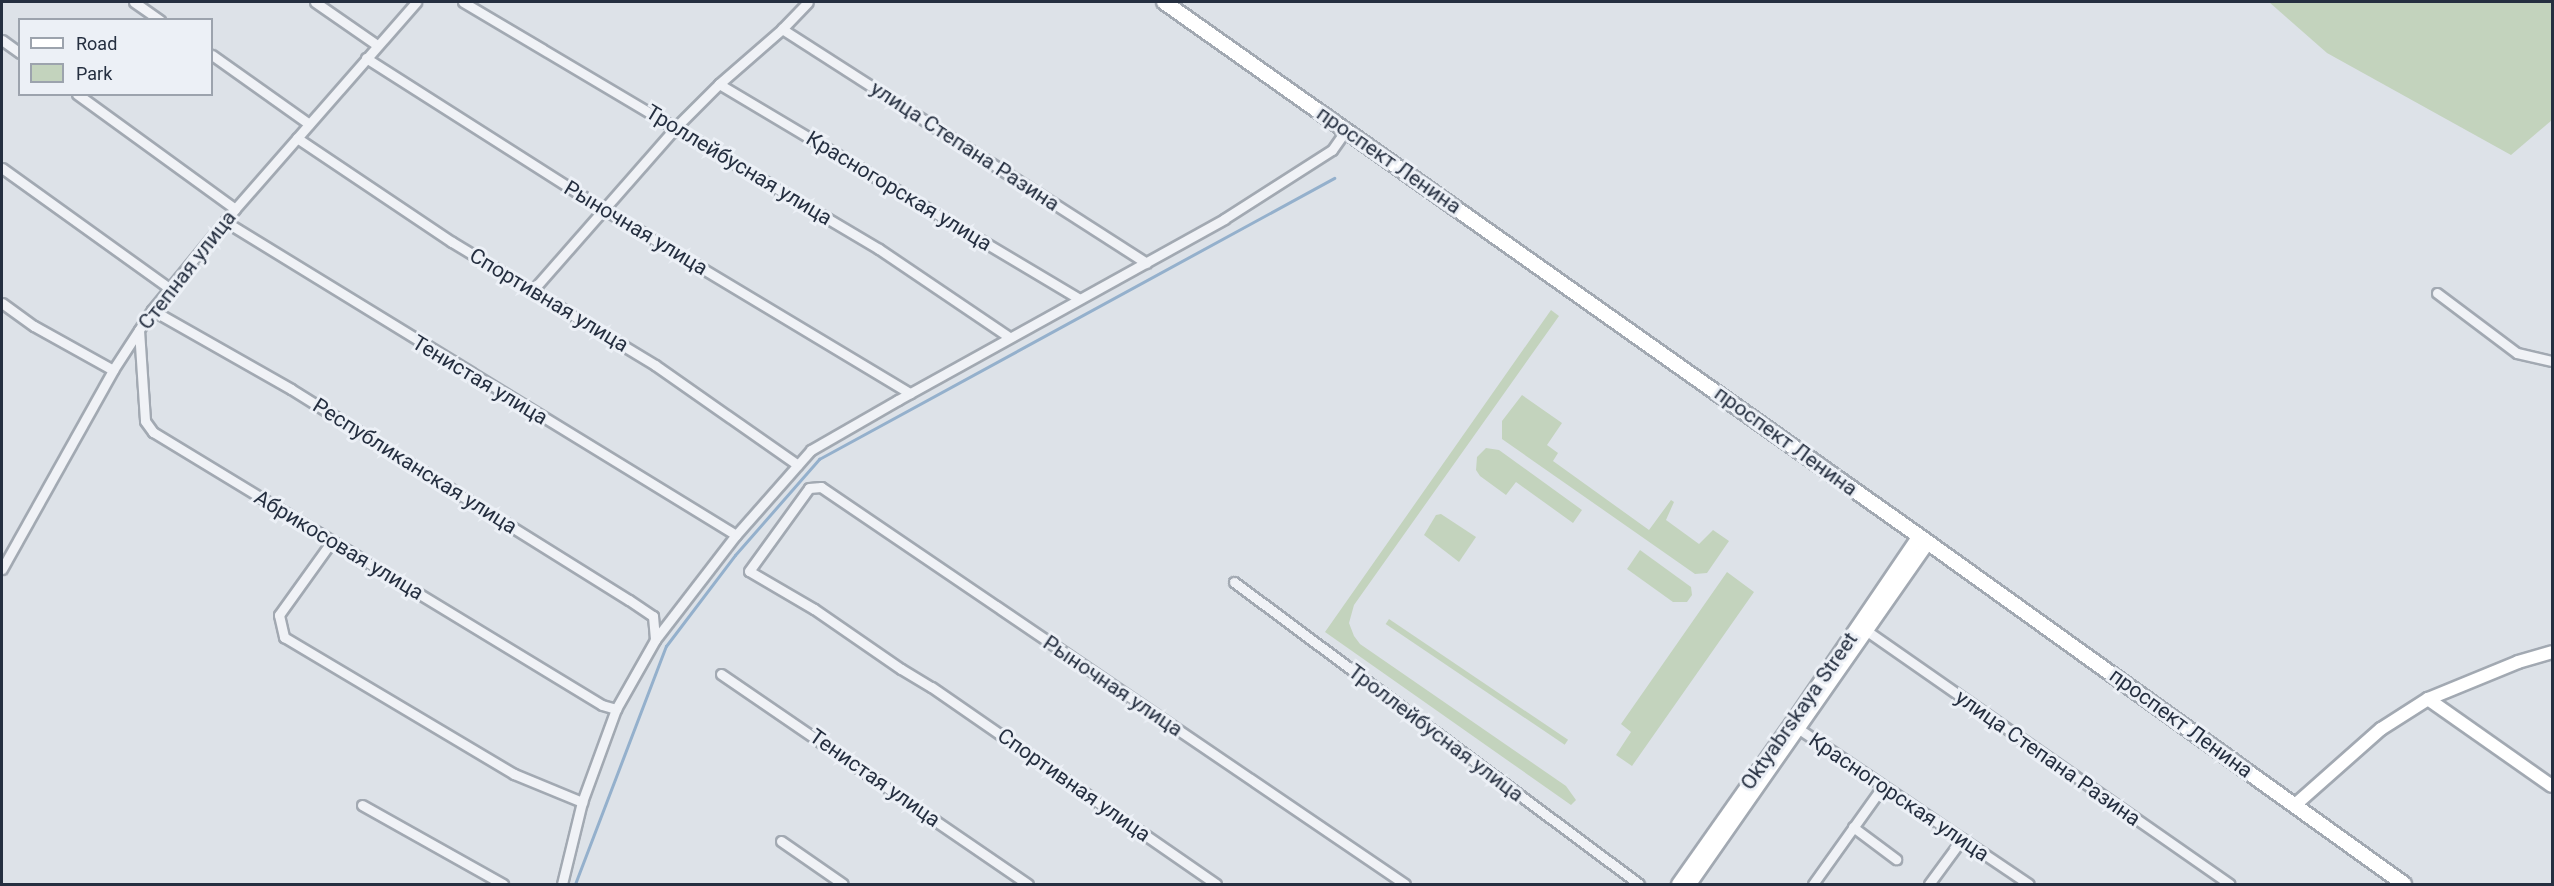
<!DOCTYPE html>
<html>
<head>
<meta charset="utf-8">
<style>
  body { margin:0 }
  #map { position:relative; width:2554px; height:886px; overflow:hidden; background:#dde2e8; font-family:Roboto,sans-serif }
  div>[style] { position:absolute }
  .green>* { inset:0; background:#c3d3bd; transform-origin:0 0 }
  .stream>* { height:3px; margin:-1.5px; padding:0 1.5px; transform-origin:1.5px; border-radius:1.5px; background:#94b0cc }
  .roads { filter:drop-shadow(2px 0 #a2a9b2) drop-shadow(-2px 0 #a2a9b2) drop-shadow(0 2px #a2a9b2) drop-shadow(0 -2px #a2a9b2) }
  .street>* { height:9px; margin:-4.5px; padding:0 4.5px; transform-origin:4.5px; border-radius:4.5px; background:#f0f2f6 }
  .secondary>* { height:12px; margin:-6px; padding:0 6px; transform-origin:6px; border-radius:6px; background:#fff }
  .primary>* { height:14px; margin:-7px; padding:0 7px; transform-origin:7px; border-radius:7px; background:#fff }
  span { translate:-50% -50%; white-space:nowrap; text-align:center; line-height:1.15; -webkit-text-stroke:6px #ecf0f6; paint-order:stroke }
  .street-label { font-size:21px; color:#252f40 }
  .frame { position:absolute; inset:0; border:3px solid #252f40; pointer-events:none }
  .legend { position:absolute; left:18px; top:18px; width:195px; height:78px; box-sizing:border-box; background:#ecf0f6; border:2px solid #9ca3ad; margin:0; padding:8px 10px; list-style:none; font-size:18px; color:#252f40 }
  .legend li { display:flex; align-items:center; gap:12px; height:30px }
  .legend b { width:30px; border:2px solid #9ca3ad }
</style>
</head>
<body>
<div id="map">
  <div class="green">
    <i style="clip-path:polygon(2269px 2px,2552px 2px,2552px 120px,2511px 155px,2327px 53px)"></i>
    <i style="clip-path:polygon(1551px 310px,1559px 316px,1354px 605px,1349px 623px,1354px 636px,1360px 644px,1566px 786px,1576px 800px,1571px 805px,1325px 632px)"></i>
    <i style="clip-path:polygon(1522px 395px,1562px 423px,1547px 445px,1558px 453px,1553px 461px,1649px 530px,1671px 500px,1674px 502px,1666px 520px,1699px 544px,1713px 530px,1729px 541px,1707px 573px,1695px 574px,1502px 439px,1502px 421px)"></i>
    <i style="clip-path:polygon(1486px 448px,1499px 450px,1582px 510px,1573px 523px,1516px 482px,1506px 495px,1480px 476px,1476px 470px,1477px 457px)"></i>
    <i style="clip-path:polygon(1441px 514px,1476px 537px,1459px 562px,1424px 535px,1436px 515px)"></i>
    <i style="clip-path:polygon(1640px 550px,1691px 587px,1692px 595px,1687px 602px,1673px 602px,1627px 569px)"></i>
    <i style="clip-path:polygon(1727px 572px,1754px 592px,1632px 766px,1616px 755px,1631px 732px,1621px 724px)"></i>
    <i style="left:1389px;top:619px;width:216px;height:6px;rotate:34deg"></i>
  </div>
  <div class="stream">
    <i style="left:575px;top:884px;width:255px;rotate:-69.1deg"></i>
    <i style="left:666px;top:646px;width:114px;rotate:-52.8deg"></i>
    <i style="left:735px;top:555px;width:128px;rotate:-48.8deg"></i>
    <i style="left:819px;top:459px;width:587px;rotate:-28.62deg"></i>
  </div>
  <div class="roads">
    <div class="street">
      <i style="left:134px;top:2px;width:32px;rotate:35deg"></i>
      <i style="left:315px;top:2px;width:75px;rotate:34.7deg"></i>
      <i style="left:463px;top:2px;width:484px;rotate:30.7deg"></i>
      <i style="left:879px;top:249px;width:157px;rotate:34.1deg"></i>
      <i style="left:782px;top:29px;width:433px;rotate:32.7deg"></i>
      <i style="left:2px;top:40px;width:22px;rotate:36deg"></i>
      <i style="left:212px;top:55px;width:119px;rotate:35.4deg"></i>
      <i style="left:366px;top:58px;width:283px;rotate:32.5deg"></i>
      <i style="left:605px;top:210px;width:356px;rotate:31deg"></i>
      <i style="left:719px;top:84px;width:419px;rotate:30.8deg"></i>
      <i style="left:77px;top:94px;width:195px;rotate:36deg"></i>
      <i style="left:297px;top:138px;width:187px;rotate:33.9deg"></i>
      <i style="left:452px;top:242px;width:237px;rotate:31.2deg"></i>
      <i style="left:655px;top:365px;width:174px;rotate:35deg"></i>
      <i style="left:2px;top:168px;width:206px;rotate:35.7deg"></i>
      <i style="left:226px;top:222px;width:598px;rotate:31.54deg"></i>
      <i style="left:533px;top:290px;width:217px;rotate:-48.7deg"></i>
      <i style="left:676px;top:127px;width:61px;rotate:-45deg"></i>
      <i style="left:719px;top:84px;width:84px;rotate:-41.1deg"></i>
      <i style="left:782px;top:29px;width:37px;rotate:-46deg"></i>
      <i style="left:2437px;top:293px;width:100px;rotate:36.9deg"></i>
      <i style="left:2517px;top:353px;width:36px;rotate:13deg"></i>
      <i style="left:2px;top:303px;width:39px;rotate:36deg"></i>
      <i style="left:34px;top:326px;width:90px;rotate:29.1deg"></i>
      <i style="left:152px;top:310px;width:160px;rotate:29.6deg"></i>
      <i style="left:291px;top:389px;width:398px;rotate:32deg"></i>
      <i style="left:629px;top:600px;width:29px;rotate:34deg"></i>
      <i style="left:653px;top:616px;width:24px;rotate:85deg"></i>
      <i style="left:139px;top:330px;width:91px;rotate:86.2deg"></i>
      <i style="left:145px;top:421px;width:14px;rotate:54deg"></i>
      <i style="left:153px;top:432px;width:525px;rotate:31.3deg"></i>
      <i style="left:602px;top:705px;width:15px;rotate:16deg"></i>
      <i style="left:332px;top:541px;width:91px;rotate:125.6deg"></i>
      <i style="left:279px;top:615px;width:23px;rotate:77deg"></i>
      <i style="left:284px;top:637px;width:268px;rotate:30.8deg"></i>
      <i style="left:514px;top:774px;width:74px;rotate:22.4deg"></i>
      <i style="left:2px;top:569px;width:228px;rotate:-60.8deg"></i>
      <i style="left:113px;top:370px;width:72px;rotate:-57deg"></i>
      <i style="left:152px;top:310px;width:131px;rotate:-50.6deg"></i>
      <i style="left:235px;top:209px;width:275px;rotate:-48.8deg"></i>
      <i style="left:1234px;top:582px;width:505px;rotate:36.71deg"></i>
      <i style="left:1867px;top:631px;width:442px;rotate:34.9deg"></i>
      <i style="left:721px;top:674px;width:372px;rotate:34.4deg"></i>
      <i style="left:1799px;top:729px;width:277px;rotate:34deg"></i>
      <i style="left:362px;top:805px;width:162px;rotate:29.3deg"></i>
      <i style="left:1853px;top:827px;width:54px;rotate:36.7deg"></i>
      <i style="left:781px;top:841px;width:75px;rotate:34.7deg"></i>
      <i style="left:562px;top:884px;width:84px;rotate:-76.3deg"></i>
      <i style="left:582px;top:802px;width:99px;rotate:-69.9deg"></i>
      <i style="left:616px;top:709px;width:79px;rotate:-60.5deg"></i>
      <i style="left:655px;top:640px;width:133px;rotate:-52.4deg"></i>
      <i style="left:736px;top:535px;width:113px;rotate:-48.6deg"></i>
      <i style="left:811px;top:450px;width:100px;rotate:-29.9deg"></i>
      <i style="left:898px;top:400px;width:373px;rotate:-29deg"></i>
      <i style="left:1224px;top:219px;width:128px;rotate:-32.6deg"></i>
      <i style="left:1332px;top:150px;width:24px;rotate:-55deg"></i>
      <i style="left:1216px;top:884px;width:346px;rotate:-145.3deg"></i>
      <i style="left:931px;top:687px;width:35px;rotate:-149deg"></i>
      <i style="left:901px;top:669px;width:106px;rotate:-145.4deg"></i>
      <i style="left:814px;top:609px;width:75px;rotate:-149.7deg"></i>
      <i style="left:749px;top:571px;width:102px;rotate:-54.1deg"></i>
      <i style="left:809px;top:488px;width:12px;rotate:-5deg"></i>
      <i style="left:821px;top:487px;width:706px;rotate:34.21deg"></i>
      <i style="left:1813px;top:884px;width:120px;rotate:-54.5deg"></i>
      <i style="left:1929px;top:884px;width:56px;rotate:-53.7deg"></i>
    </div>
    <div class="secondary">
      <i style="left:2428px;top:699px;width:151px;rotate:35.1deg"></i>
      <i style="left:2295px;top:805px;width:115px;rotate:-41.5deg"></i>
      <i style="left:2381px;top:729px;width:56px;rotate:-32.6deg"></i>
      <i style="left:2428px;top:699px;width:97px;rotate:-22.3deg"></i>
      <i style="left:2518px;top:662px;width:35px;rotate:-16deg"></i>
      <i style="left:1678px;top:884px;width:196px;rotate:-54.8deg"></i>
      <i style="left:1791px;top:724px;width:227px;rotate:-55.8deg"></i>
      <i style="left:1690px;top:884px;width:417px;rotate:-55.1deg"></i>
    </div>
    <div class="primary">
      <i style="left:1164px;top:2px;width:925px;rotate:35.27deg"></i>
      <i style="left:1919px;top:536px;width:597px;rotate:35.66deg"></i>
    </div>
  </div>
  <div class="street-label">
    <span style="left:965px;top:146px;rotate:33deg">улица Степана Разина</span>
    <span style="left:1389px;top:160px;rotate:35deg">проспект Ленина</span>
    <span style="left:739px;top:165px;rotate:31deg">Троллейбусная улица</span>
    <span style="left:899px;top:191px;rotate:31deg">Красногорская улица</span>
    <span style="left:636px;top:228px;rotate:31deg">Рыночная улица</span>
    <span style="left:187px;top:270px;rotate:-52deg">Степная улица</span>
    <span style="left:549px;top:300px;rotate:31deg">Спортивная улица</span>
    <span style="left:480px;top:380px;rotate:31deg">Тенистая улица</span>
    <span style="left:1786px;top:441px;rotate:36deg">проспект Ленина</span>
    <span style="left:415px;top:466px;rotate:32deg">Республиканская улица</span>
    <span style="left:339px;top:545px;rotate:31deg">Абрикосовая улица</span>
    <span style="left:1113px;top:686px;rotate:34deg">Рыночная улица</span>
    <span style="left:1799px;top:711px;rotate:-55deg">Oktyabrskaya Street</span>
    <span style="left:2181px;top:723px;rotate:36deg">проспект Ленина</span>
    <span style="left:1436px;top:733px;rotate:37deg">Троллейбусная улица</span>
    <span style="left:2048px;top:758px;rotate:35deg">улица Степана Разина</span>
    <span style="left:875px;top:778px;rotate:35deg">Тенистая улица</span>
    <span style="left:1074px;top:785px;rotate:35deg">Спортивная улица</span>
    <span style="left:1899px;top:797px;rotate:34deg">Красногорская улица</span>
  </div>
  <div class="frame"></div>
  <ul class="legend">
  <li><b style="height:8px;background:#fff"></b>Road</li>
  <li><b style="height:16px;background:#c3d3bd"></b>Park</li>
  </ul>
</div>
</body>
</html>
